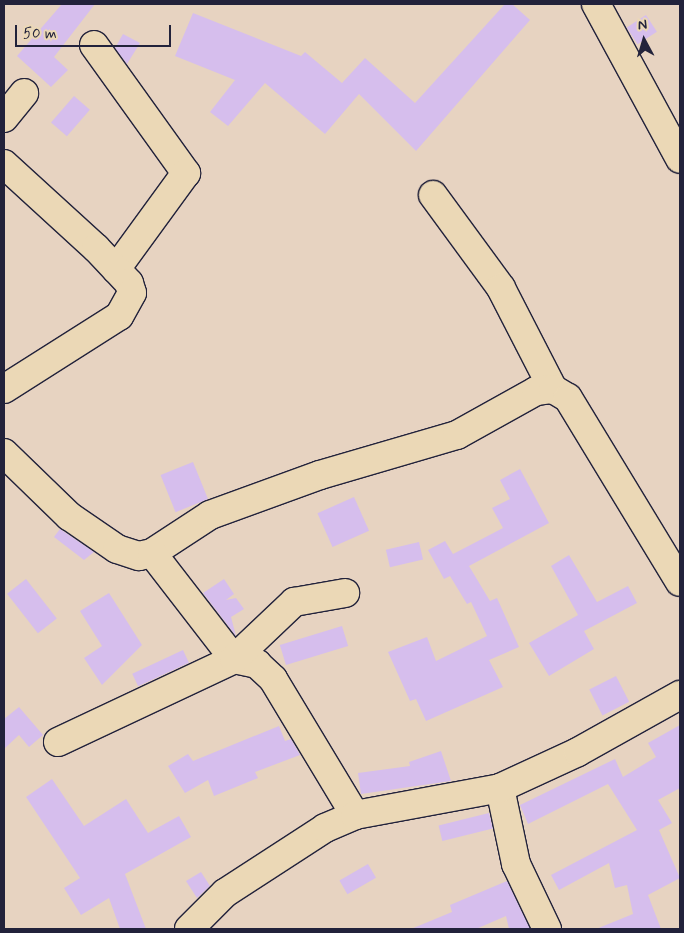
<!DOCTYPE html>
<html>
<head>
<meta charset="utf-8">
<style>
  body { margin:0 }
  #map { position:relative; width:684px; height:933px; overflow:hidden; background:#e7d3c1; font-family:Mynerve,sans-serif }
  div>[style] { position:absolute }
  .building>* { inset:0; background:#d6beed; transform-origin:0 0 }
  .roads { filter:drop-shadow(1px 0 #22223b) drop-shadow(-1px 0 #22223b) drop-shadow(0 1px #22223b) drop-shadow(0 -1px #22223b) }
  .minor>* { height:28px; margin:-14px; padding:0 14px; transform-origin:14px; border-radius:14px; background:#ebd8b6 }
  span { translate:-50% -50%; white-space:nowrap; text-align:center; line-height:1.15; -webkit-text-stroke:5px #ebd8b6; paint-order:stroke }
  .frame { position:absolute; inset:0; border:5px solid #22223b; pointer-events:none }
  .north { position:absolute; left:619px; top:15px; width:50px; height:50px; -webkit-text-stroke:4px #ebd8b6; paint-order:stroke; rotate:354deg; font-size:14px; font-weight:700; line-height:20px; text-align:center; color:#22223b }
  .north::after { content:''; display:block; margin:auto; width:18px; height:22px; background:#22223b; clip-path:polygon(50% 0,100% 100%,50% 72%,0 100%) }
  .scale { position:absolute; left:15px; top:25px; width:156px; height:22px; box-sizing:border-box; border:2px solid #22223b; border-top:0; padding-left:6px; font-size:15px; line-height:18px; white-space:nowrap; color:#22223b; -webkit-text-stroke:4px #ebd8b6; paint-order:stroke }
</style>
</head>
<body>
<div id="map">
  <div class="building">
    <i style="clip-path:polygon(62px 4px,95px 4px,54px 57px,68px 70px,51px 87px,17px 56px)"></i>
    <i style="clip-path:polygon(505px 4px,512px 4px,530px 20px,416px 151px,359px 94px,325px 134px,265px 83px,228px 126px,210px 112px,235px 80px,175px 56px,193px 13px,301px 56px,305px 52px,342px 83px,365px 58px,415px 103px)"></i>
    <i style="left:646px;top:15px;width:20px;height:23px;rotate:57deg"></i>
    <i style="clip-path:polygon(123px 34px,140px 43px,127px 64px,115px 48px)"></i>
    <i style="left:74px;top:96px;width:21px;height:35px;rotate:41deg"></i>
    <i style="left:193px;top:462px;width:40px;height:35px;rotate:68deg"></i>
    <i style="clip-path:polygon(520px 469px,549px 523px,469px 566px,490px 601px,497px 598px,519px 647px,489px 660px,503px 687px,426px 721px,416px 699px,410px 701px,388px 652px,427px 637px,436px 661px,487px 636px,471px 602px,467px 604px,450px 576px,444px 579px,428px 550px,445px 541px,453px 554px,503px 528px,492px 508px,510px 499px,500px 480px)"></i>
    <i style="left:354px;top:497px;width:37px;height:40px;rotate:66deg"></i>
    <i style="clip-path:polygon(60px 529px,94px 552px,84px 560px,54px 537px)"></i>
    <i style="left:419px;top:542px;width:18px;height:34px;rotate:77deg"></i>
    <i style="clip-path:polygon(569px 555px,597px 602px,628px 586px,637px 603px,584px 631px,594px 649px,549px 676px,529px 643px,578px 615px,551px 566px)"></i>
    <i style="left:26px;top:579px;width:50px;height:24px;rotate:52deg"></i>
    <i style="clip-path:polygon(224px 579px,234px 594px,226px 600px,236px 598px,244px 609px,231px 617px,236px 636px,203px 593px)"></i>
    <i style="clip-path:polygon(109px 593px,142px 645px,102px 685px,84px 658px,102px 646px,80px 611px)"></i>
    <i style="left:342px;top:626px;width:21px;height:65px;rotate:73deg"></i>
    <i style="left:183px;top:650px;width:14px;height:56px;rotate:65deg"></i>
    <i style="left:616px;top:676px;width:29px;height:30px;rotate:63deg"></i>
    <i style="clip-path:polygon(19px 707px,43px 735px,29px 747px,19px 735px,4px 749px,4px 719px)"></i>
    <i style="clip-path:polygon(680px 725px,680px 788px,658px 800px,672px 823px,659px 830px,680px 878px,648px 895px,661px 929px,596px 929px,633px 914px,627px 885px,615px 888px,609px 863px,559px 890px,551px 875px,637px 830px,608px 784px,528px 824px,520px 805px,615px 759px,623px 777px,656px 757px,648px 743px)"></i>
    <i style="clip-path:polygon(279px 726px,285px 741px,291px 739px,300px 755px,255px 772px,258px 778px,214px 796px,208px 780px,185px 793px,168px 766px,188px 754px,193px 761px)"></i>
    <i style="clip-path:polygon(441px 751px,451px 781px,361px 794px,358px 773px,410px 766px,409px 762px)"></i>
    <i style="clip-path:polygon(52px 779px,84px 826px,126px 799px,148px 833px,179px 816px,191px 837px,125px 874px,146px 929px,120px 929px,109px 898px,81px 915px,64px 888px,80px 878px,26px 797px)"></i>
    <i style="left:489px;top:813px;width:16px;height:52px;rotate:76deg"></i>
    <i style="left:368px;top:864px;width:16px;height:33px;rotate:60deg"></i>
    <i style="clip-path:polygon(201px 872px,210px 886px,197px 898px,186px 881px)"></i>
    <i style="clip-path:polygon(507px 881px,530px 929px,509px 929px,506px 916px,476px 929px,411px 929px,452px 912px,450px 905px)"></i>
  </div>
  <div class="roads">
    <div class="minor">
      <i style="left:596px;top:4px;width:176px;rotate:61.5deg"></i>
      <i style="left:94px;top:45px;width:158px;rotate:54.3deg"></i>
      <i style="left:186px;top:173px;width:119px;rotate:126.1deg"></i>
      <i style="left:4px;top:118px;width:32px;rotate:-51deg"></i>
      <i style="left:4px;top:164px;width:125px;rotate:42.4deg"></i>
      <i style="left:96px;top:248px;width:48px;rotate:46.7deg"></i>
      <i style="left:129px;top:283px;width:10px;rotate:73deg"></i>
      <i style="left:132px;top:293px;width:26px;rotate:119deg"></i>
      <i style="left:119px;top:316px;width:136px;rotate:147.6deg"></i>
      <i style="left:433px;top:195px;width:115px;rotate:53.8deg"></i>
      <i style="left:501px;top:288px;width:114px;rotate:62.8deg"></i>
      <i style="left:4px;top:453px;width:91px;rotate:44.1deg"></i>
      <i style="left:69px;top:516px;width:58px;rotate:34.5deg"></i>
      <i style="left:117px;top:549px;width:23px;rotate:18deg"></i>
      <i style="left:139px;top:556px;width:13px;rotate:-13deg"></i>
      <i style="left:152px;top:553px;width:69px;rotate:-33.2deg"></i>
      <i style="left:210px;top:515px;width:117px;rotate:-20deg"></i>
      <i style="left:320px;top:475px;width:143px;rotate:-16.3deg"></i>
      <i style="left:457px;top:435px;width:90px;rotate:-29.1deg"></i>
      <i style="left:536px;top:391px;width:17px;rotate:-7deg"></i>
      <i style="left:553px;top:389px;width:17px;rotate:31deg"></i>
      <i style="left:568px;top:398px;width:215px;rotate:58.7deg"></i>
      <i style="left:152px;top:553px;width:134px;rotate:52.3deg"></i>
      <i style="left:234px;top:659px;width:24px;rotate:12deg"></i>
      <i style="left:257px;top:664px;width:22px;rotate:43deg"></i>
      <i style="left:273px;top:679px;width:159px;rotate:58.9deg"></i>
      <i style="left:58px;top:742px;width:195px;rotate:-25.2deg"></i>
      <i style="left:234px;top:659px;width:83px;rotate:-43.5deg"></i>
      <i style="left:294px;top:602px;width:52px;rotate:-10deg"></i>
      <i style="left:500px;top:788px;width:78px;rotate:78.1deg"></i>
      <i style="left:516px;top:864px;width:72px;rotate:64.5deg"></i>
      <i style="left:189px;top:929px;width:51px;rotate:-45deg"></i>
      <i style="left:225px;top:893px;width:119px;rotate:-33deg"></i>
      <i style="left:325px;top:828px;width:33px;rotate:-23deg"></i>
      <i style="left:355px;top:815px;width:147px;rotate:-10.5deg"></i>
      <i style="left:500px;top:788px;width:86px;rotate:-24.8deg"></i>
      <i style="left:578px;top:752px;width:117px;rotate:-29.2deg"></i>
    </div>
  </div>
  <div class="frame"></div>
  <div class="north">N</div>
  <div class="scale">50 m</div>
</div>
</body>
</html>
